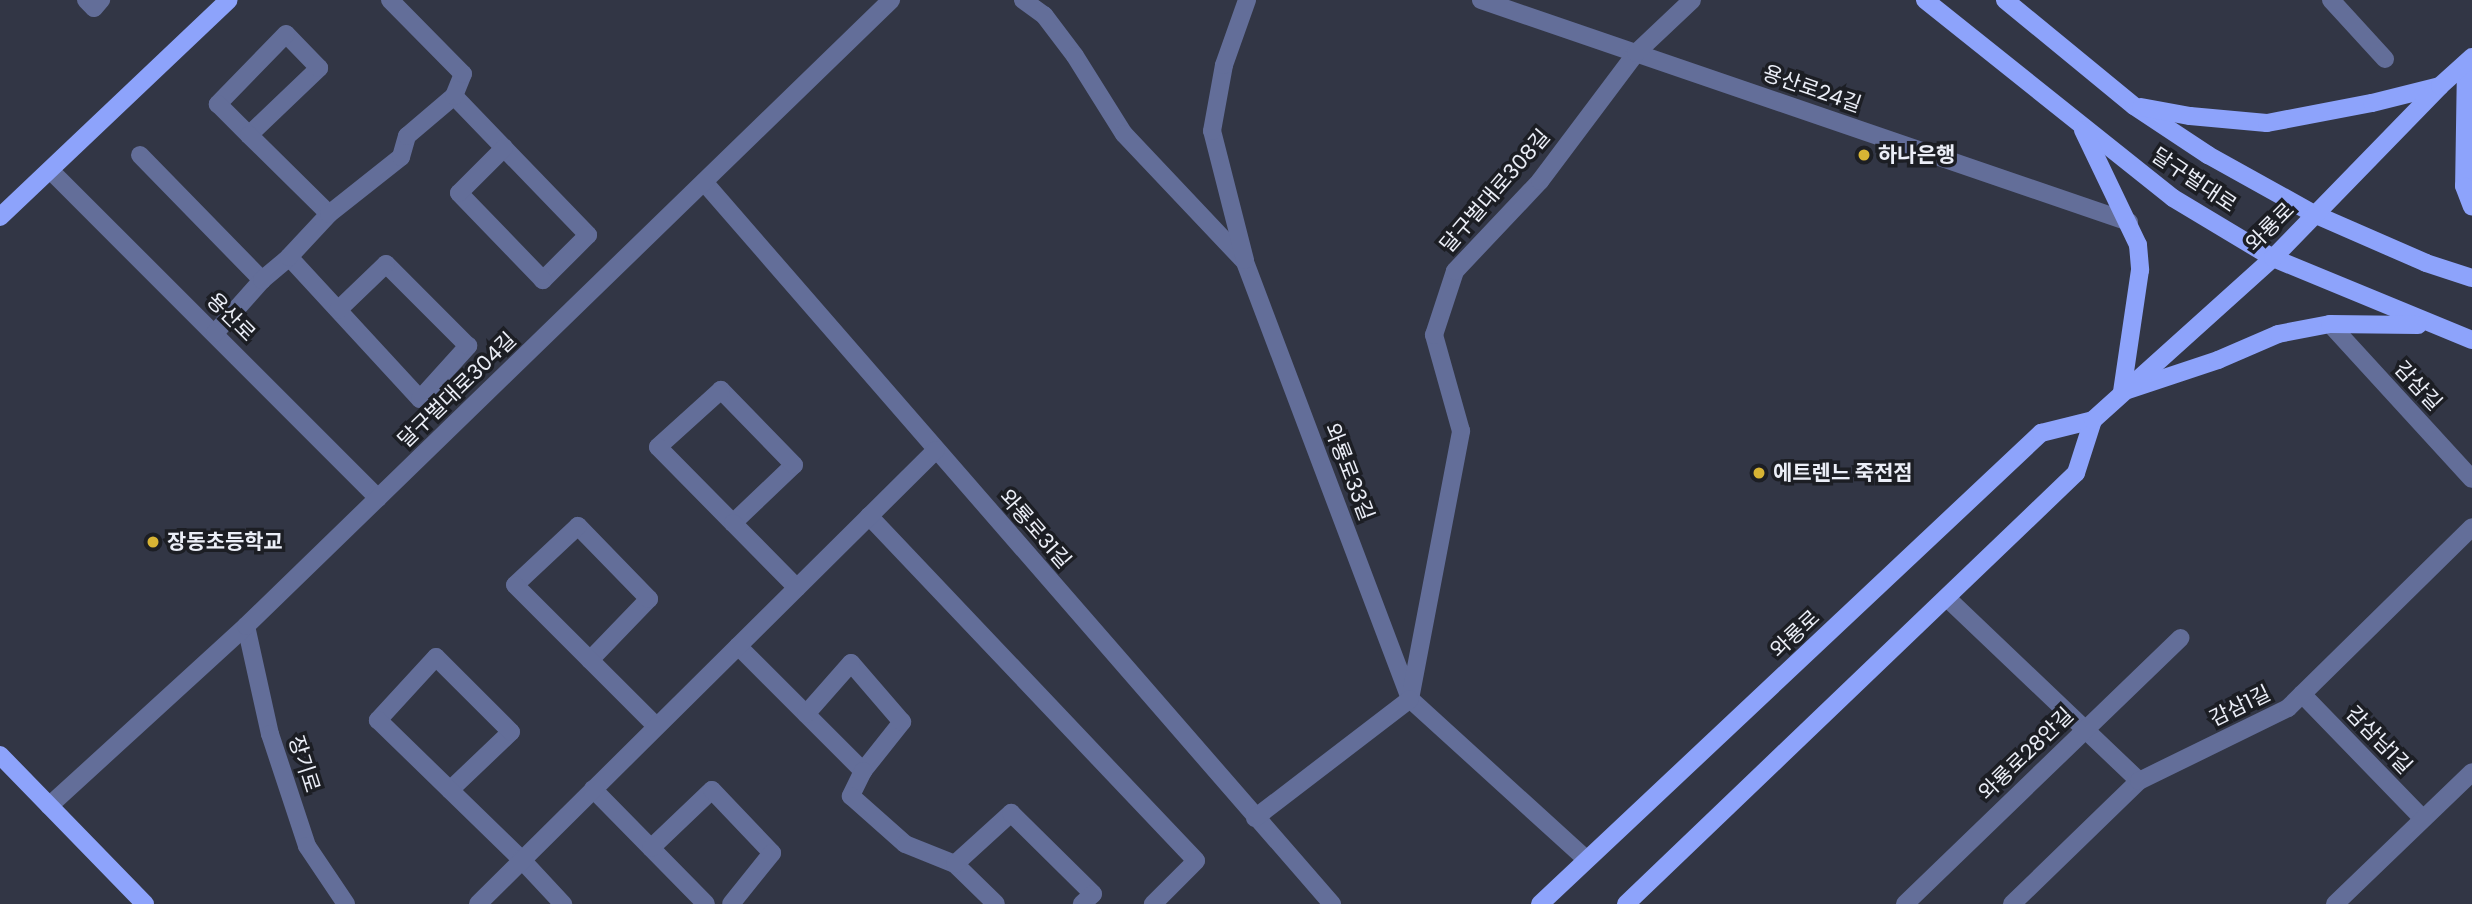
<!DOCTYPE html>
<html>
<head>
<meta charset="utf-8">
<style>
  body { margin:0 }
  #map { position:relative; width:2472px; height:904px; overflow:hidden; background:#323645; font-family:Poppins,"Noto Sans KR",sans-serif }
  div>[style] { position:absolute }
  .minor>* { height:18px; margin:-9px; padding:0 9px; transform-origin:9px; border-radius:9px; background:#636e99 }
  .major>* { height:18px; margin:-9px; padding:0 9px; transform-origin:9px; border-radius:9px; background:#8da3fb }
  .dots>* { width:19px; height:19px; translate:-50% -50%; box-sizing:border-box; border:4px solid #1c1e24; border-radius:50% }
  span { translate:-50% -50%; white-space:nowrap; text-align:center; line-height:1.15; -webkit-text-stroke:7px #1c1e24; paint-order:stroke }
  .street-label { font-size:21px; color:#ebeef7 }
  .poi-label { font-size:21px; color:#ebeef7; font-weight:700 }
  .left { translate:0 -50%; text-align:left }
</style>
</head>
<body>
<div id="map">
  <div class="minor">
    <i style="left:86px;top:0;width:11px;rotate:45deg"></i>
    <i style="left:94px;top:8px;width:11px;rotate:-49deg"></i>
    <i style="left:1023px;top:0;width:26px;rotate:36deg"></i>
    <i style="left:1044px;top:15px;width:51px;rotate:52.9deg"></i>
    <i style="left:1075px;top:56px;width:92px;rotate:57.9deg"></i>
    <i style="left:1124px;top:134px;width:176px;rotate:46.6deg"></i>
    <i style="left:1245px;top:262px;width:467px;rotate:69.3deg"></i>
    <i style="left:1410px;top:699px;width:238px;rotate:42.3deg"></i>
    <i style="left:1481px;top:0;width:685px;rotate:18.91deg"></i>
    <i style="left:2331px;top:0;width:80px;rotate:47.5deg"></i>
    <i style="left:454px;top:96px;width:72px;rotate:46.1deg"></i>
    <i style="left:504px;top:148px;width:121px;rotate:46deg"></i>
    <i style="left:588px;top:235px;width:64px;rotate:135deg"></i>
    <i style="left:543px;top:280px;width:121px;rotate:-134deg"></i>
    <i style="left:459px;top:193px;width:64px;rotate:-45deg"></i>
    <i style="left:249px;top:135px;width:97px;rotate:-43.7deg"></i>
    <i style="left:319px;top:68px;width:47px;rotate:-134.1deg"></i>
    <i style="left:286px;top:34px;width:98px;rotate:134.2deg"></i>
    <i style="left:218px;top:104px;width:44px;rotate:45deg"></i>
    <i style="left:249px;top:135px;width:112px;rotate:44.6deg"></i>
    <i style="left:140px;top:155px;width:175px;rotate:45.7deg"></i>
    <i style="left:50px;top:170px;width:464px;rotate:45deg"></i>
    <i style="left:704px;top:182px;width:957px;rotate:48.98deg"></i>
    <i style="left:289px;top:257px;width:193px;rotate:47.3deg"></i>
    <i style="left:420px;top:399px;width:72px;rotate:-47.8deg"></i>
    <i style="left:468px;top:346px;width:116px;rotate:-135deg"></i>
    <i style="left:386px;top:264px;width:66px;rotate:136.2deg"></i>
    <i style="left:1245px;top:260px;width:133px;rotate:-104.3deg"></i>
    <i style="left:1212px;top:131px;width:67px;rotate:-79.7deg"></i>
    <i style="left:1224px;top:65px;width:69px;rotate:-70.5deg"></i>
    <i style="left:2330px;top:324px;width:210px;rotate:47.5deg"></i>
    <i style="left:215px;top:333px;width:71px;rotate:-48.4deg"></i>
    <i style="left:262px;top:280px;width:35px;rotate:-40deg"></i>
    <i style="left:289px;top:257px;width:59px;rotate:-47.1deg"></i>
    <i style="left:329px;top:214px;width:92px;rotate:-38.4deg"></i>
    <i style="left:401px;top:157px;width:22px;rotate:-74deg"></i>
    <i style="left:407px;top:136px;width:62px;rotate:-40.4deg"></i>
    <i style="left:454px;top:96px;width:24px;rotate:-68deg"></i>
    <i style="left:463px;top:74px;width:104px;rotate:-134.6deg"></i>
    <i style="left:869px;top:516px;width:475px;rotate:46.5deg"></i>
    <i style="left:1196px;top:861px;width:61px;rotate:135deg"></i>
    <i style="left:733px;top:523px;width:84px;rotate:-43.6deg"></i>
    <i style="left:794px;top:465px;width:105px;rotate:-134.2deg"></i>
    <i style="left:721px;top:390px;width:85px;rotate:137.9deg"></i>
    <i style="left:658px;top:447px;width:107px;rotate:45.4deg"></i>
    <i style="left:733px;top:523px;width:91px;rotate:45.4deg"></i>
    <i style="left:1947px;top:598px;width:265px;rotate:43.6deg"></i>
    <i style="left:246px;top:626px;width:111px;rotate:77.5deg"></i>
    <i style="left:270px;top:734px;width:118px;rotate:71.7deg"></i>
    <i style="left:307px;top:846px;width:70px;rotate:56.1deg"></i>
    <i style="left:738px;top:646px;width:177px;rotate:45deg"></i>
    <i style="left:863px;top:771px;width:63px;rotate:-51.5deg"></i>
    <i style="left:902px;top:722px;width:78px;rotate:-130.8deg"></i>
    <i style="left:851px;top:663px;width:68px;rotate:131.4deg"></i>
    <i style="left:590px;top:660px;width:85px;rotate:-46deg"></i>
    <i style="left:649px;top:599px;width:102px;rotate:-134.2deg"></i>
    <i style="left:578px;top:526px;width:86px;rotate:136.9deg"></i>
    <i style="left:515px;top:585px;width:199px;rotate:45deg"></i>
    <i style="left:2302px;top:694px;width:173px;rotate:45.9deg"></i>
    <i style="left:1410px;top:699px;width:273px;rotate:-79.2deg"></i>
    <i style="left:1461px;top:431px;width:100px;rotate:-105.7deg"></i>
    <i style="left:1434px;top:335px;width:67px;rotate:-71.8deg"></i>
    <i style="left:1455px;top:271px;width:124px;rotate:-46.6deg"></i>
    <i style="left:1540px;top:181px;width:160px;rotate:-53.1deg"></i>
    <i style="left:1636px;top:53px;width:77px;rotate:-43.4deg"></i>
    <i style="left:863px;top:771px;width:28px;rotate:116deg"></i>
    <i style="left:851px;top:796px;width:72px;rotate:41.6deg"></i>
    <i style="left:905px;top:844px;width:54px;rotate:21.8deg"></i>
    <i style="left:955px;top:864px;width:57px;rotate:44.3deg"></i>
    <i style="left:593px;top:789px;width:161px;rotate:45.5deg"></i>
    <i style="left:450px;top:790px;width:84px;rotate:-43.6deg"></i>
    <i style="left:511px;top:732px;width:106px;rotate:-135deg"></i>
    <i style="left:436px;top:657px;width:86px;rotate:132.6deg"></i>
    <i style="left:378px;top:720px;width:199px;rotate:44.2deg"></i>
    <i style="left:521px;top:859px;width:62px;rotate:47deg"></i>
    <i style="left:49px;top:806px;width:267px;rotate:-42.4deg"></i>
    <i style="left:246px;top:626px;width:899px;rotate:-44.14deg"></i>
    <i style="left:1255px;top:818px;width:195px;rotate:-37.5deg"></i>
    <i style="left:651px;top:848px;width:84px;rotate:-43.6deg"></i>
    <i style="left:712px;top:790px;width:87px;rotate:46.4deg"></i>
    <i style="left:772px;top:853px;width:65px;rotate:128.8deg"></i>
    <i style="left:955px;top:864px;width:76px;rotate:-42.3deg"></i>
    <i style="left:1011px;top:813px;width:115px;rotate:44.6deg"></i>
    <i style="left:1093px;top:894px;width:15px;rotate:138deg"></i>
    <i style="left:478px;top:904px;width:645px;rotate:-44.75deg"></i>
    <i style="left:1905px;top:904px;width:383px;rotate:-44deg"></i>
    <i style="left:2012px;top:904px;width:177px;rotate:-44.1deg"></i>
    <i style="left:2139px;top:781px;width:166px;rotate:-26.1deg"></i>
    <i style="left:2288px;top:708px;width:258px;rotate:-44.5deg"></i>
    <i style="left:2335px;top:904px;width:190px;rotate:-43.9deg"></i>
  </div>
  <div class="major">
    <i style="left:1925px;top:0;width:317px;rotate:38.6deg"></i>
    <i style="left:2173px;top:198px;width:117px;rotate:31deg"></i>
    <i style="left:2273px;top:258px;width:215px;rotate:22.4deg"></i>
    <i style="left:2005px;top:0;width:167px;rotate:39.4deg"></i>
    <i style="left:2134px;top:106px;width:89px;rotate:33.5deg"></i>
    <i style="left:2208px;top:155px;width:121px;rotate:29.1deg"></i>
    <i style="left:2314px;top:214px;width:122px;rotate:23.6deg"></i>
    <i style="left:2426px;top:263px;width:48px;rotate:18.1deg"></i>
    <i style="left:2466px;top:64px;width:122px;rotate:90.9deg"></i>
    <i style="left:2464px;top:186px;width:22px;rotate:69deg"></i>
    <i style="left:2141px;top:107px;width:50px;rotate:10.4deg"></i>
    <i style="left:2190px;top:116px;width:77px;rotate:5.2deg"></i>
    <i style="left:2267px;top:123px;width:107px;rotate:-10.8deg"></i>
    <i style="left:2372px;top:103px;width:70px;rotate:-14deg"></i>
    <i style="left:2083px;top:130px;width:127px;rotate:64.4deg"></i>
    <i style="left:2138px;top:245px;width:25px;rotate:85deg"></i>
    <i style="left:2140px;top:270px;width:123px;rotate:98.4deg"></i>
    <i style="left:0;top:217px;width:315px;rotate:-43.5deg"></i>
    <i style="left:2128px;top:390px;width:95px;rotate:-18.4deg"></i>
    <i style="left:2218px;top:360px;width:65px;rotate:-23.4deg"></i>
    <i style="left:2278px;top:334px;width:53px;rotate:-10.9deg"></i>
    <i style="left:2330px;top:324px;width:88px;rotate:0.7deg"></i>
    <i style="left:0;top:755px;width:208px;rotate:45.8deg"></i>
    <i style="left:1540px;top:904px;width:688px;rotate:-43.23deg"></i>
    <i style="left:2041px;top:433px;width:54px;rotate:-14deg"></i>
    <i style="left:1626px;top:904px;width:623px;rotate:-43.76deg"></i>
    <i style="left:2076px;top:473px;width:56px;rotate:-72.2deg"></i>
    <i style="left:2093px;top:420px;width:242px;rotate:-42deg"></i>
    <i style="left:2273px;top:258px;width:240px;rotate:-45.8deg"></i>
    <i style="left:2440px;top:86px;width:43px;rotate:-42.2deg"></i>
  </div>
  <div class="dots">
    <i style="left:1864px;top:155px;background:#d8b434"></i>
    <i style="left:1759px;top:473px;background:#d8b434"></i>
    <i style="left:153px;top:542px;background:#d8b434"></i>
  </div>
  <div class="street-label">
    <span style="left:1812px;top:89px;rotate:19deg">용산로24길</span>
    <span style="left:2194px;top:180px;rotate:34deg">달구벌대로</span>
    <span style="left:1495px;top:191px;rotate:-49deg">달구벌대로308길</span>
    <span style="left:2270px;top:227px;rotate:-45deg">와룡로</span>
    <span style="left:231px;top:317px;rotate:45deg">용산로</span>
    <span style="left:2418px;top:386px;rotate:47deg">감삼길</span>
    <span style="left:457px;top:390px;rotate:-44deg">달구벌대로304길</span>
    <span style="left:1349px;top:472px;rotate:69deg">와룡로33길</span>
    <span style="left:1035px;top:529px;rotate:49deg">와룡로31길</span>
    <span style="left:1795px;top:634px;rotate:-43deg">와룡로</span>
    <span style="left:2240px;top:706px;rotate:-26deg">감삼1길</span>
    <span style="left:2379px;top:740px;rotate:46deg">감삼남1길</span>
    <span style="left:2026px;top:754px;rotate:-44deg">와룡로28안길</span>
    <span style="left:304px;top:764px;rotate:72deg">장기로</span>
  </div>
  <div class="poi-label">
    <span class="left" style="left:1878px;top:155px">하나은행</span>
    <span class="left" style="left:1773px;top:473px">에트렌느 죽전점</span>
    <span class="left" style="left:167px;top:542px">장동초등학교</span>
  </div>
</div>
</body>
</html>
